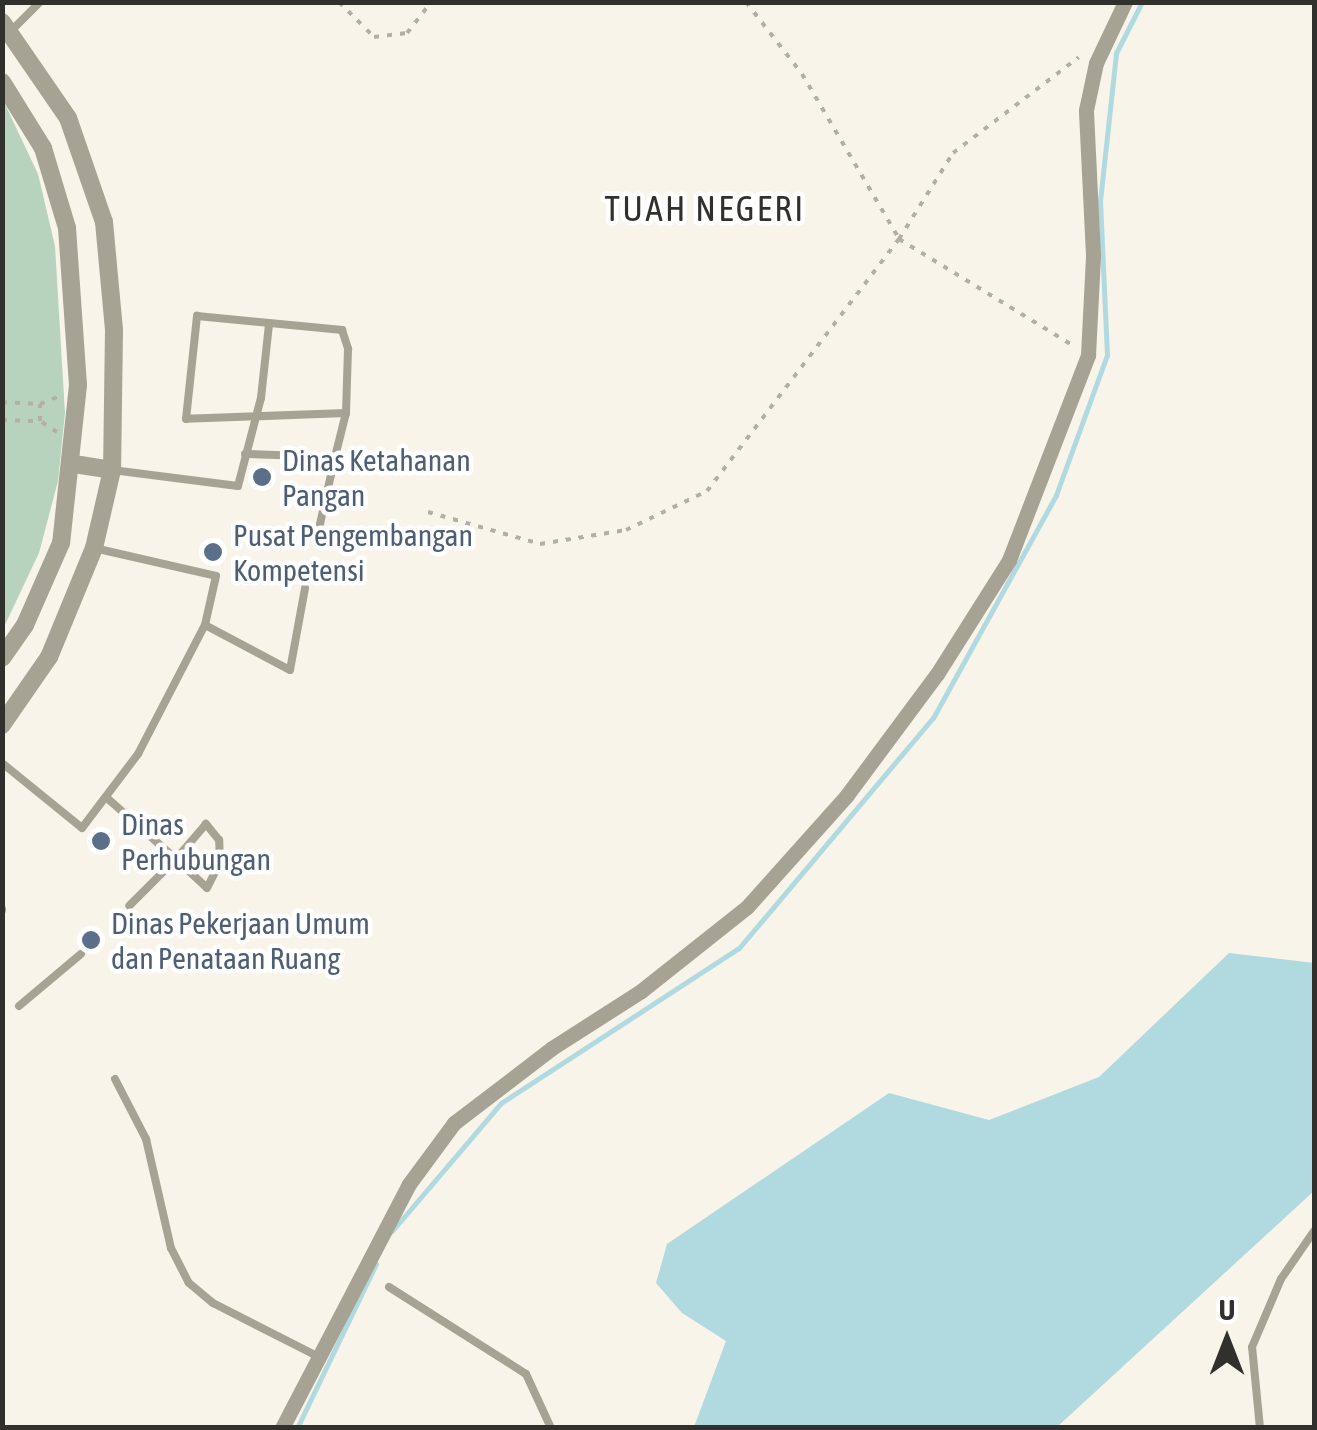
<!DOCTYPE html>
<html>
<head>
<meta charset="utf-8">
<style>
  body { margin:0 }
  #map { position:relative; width:1317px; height:1430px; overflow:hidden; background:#f8f4ea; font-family:"Asap Condensed",sans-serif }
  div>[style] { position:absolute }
  .green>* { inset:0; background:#b8d3bd }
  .water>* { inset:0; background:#b0dae0 }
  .stream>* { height:5px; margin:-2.5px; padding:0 2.5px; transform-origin:2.5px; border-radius:2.5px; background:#b0dae0 }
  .path>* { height:4px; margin-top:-2px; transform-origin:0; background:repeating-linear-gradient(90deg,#b2afa7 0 5px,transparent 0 13px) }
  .service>* { height:8px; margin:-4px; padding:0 4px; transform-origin:4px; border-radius:4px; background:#a6a294 }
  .minor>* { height:15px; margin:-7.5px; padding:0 7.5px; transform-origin:7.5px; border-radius:7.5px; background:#a6a294 }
  .tertiary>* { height:18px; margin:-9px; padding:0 9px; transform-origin:9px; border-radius:9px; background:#a6a294 }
  .dots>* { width:28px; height:28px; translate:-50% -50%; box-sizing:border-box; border:5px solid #fff; border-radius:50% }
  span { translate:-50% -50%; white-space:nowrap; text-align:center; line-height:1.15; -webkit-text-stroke:9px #fff; paint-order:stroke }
  .service-label { font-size:30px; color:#4e5e75 }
  .left { translate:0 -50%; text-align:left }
  .quarter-label { font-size:35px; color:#31302c; letter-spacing:2.5px }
  .frame { position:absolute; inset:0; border:5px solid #31302c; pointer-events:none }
  .north { position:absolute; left:1177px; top:1290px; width:100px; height:100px; -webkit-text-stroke:8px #fff; paint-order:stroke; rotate:0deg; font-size:28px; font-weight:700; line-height:40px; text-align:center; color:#31302c }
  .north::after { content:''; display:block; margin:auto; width:35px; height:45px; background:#31302c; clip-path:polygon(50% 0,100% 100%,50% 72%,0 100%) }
</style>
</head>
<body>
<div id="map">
  <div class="green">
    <i style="clip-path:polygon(3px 100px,38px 174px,55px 246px,65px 413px,58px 481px,39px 553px,3px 629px)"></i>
  </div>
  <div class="water">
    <i style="clip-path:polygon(1229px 953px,1314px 963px,1314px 1191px,1057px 1427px,694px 1427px,726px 1341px,682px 1313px,656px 1283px,667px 1244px,889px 1093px,989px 1120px,1099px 1077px)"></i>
  </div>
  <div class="stream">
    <i style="left:392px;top:1231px;width:168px;rotate:-49.6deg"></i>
    <i style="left:501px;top:1103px;width:284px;rotate:-33.1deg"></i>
    <i style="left:739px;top:948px;width:301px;rotate:-49.9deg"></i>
    <i style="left:933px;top:718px;width:255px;rotate:-61.1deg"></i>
    <i style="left:1056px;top:495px;width:149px;rotate:-70deg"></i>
    <i style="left:1107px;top:355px;width:154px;rotate:-92.6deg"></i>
    <i style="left:1100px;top:201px;width:149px;rotate:-83.8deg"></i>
    <i style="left:1116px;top:53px;width:57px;rotate:-63deg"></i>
    <i style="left:297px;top:1428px;width:182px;rotate:-64.3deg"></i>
  </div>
  <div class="path">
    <i style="left:339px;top:2px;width:49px;rotate:45deg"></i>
    <i style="left:374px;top:37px;width:33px;rotate:-7deg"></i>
    <i style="left:407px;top:33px;width:39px;rotate:-52deg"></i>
    <i style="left:746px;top:2px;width:91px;rotate:52.1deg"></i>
    <i style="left:802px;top:74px;width:191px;rotate:59.5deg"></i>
    <i style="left:899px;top:239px;width:203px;rotate:31.5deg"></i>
    <i style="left:2px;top:402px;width:38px;rotate:3deg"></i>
    <i style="left:2px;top:420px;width:38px;rotate:2deg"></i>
    <i style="left:57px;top:432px;width:20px;rotate:-147deg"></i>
    <i style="left:40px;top:421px;width:17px;rotate:-90deg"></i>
    <i style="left:40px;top:404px;width:22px;rotate:-22deg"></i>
    <i style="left:428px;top:512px;width:116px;rotate:15.9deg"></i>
    <i style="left:540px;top:544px;width:87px;rotate:-9.2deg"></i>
    <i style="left:626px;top:530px;width:90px;rotate:-25.7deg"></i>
    <i style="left:707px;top:491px;width:317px;rotate:-52.7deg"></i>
    <i style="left:899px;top:239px;width:102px;rotate:-57.9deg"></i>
    <i style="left:953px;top:153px;width:158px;rotate:-37.3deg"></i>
  </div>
  <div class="service">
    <i style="left:11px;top:31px;width:41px;rotate:-45deg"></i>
    <i style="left:197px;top:316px;width:146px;rotate:5.5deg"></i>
    <i style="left:342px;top:330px;width:20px;rotate:72deg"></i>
    <i style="left:348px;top:349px;width:64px;rotate:91.8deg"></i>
    <i style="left:346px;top:413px;width:160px;rotate:177.9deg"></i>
    <i style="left:186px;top:419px;width:104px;rotate:-83.9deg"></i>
    <i style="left:245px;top:454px;width:90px;rotate:1.9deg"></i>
    <i style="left:335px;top:457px;width:45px;rotate:-76deg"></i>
    <i style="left:112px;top:470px;width:127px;rotate:7.2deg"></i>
    <i style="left:238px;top:486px;width:91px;rotate:-75.4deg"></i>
    <i style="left:261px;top:398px;width:74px;rotate:-83.8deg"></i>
    <i style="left:320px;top:524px;width:69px;rotate:-77.4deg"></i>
    <i style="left:94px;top:548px;width:125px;rotate:12.9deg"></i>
    <i style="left:216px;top:576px;width:50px;rotate:102.7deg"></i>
    <i style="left:205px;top:625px;width:96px;rotate:27.9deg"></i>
    <i style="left:290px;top:670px;width:83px;rotate:-79.6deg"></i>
    <i style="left:2px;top:763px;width:103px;rotate:39.1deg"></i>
    <i style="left:82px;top:828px;width:93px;rotate:-52.9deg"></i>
    <i style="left:138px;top:754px;width:145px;rotate:-62.6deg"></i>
    <i style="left:107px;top:798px;width:92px;rotate:41.5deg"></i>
    <i style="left:176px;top:859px;width:42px;rotate:43.1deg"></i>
    <i style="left:207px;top:888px;width:28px;rotate:-63deg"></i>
    <i style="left:220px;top:863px;width:23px;rotate:-92deg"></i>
    <i style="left:219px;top:840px;width:21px;rotate:-129deg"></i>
    <i style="left:206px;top:824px;width:46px;rotate:130.6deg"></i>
    <i style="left:176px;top:859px;width:66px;rotate:135deg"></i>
    <i style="left:2px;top:909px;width:1px;rotate:90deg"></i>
    <i style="left:19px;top:1006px;width:81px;rotate:-40deg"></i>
    <i style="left:115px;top:1079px;width:68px;rotate:62.7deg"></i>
    <i style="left:146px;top:1139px;width:112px;rotate:77.1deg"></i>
    <i style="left:171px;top:1248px;width:39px;rotate:63deg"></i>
    <i style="left:189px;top:1283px;width:31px;rotate:40deg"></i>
    <i style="left:213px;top:1303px;width:119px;rotate:27deg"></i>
    <i style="left:389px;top:1287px;width:162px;rotate:32.4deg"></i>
    <i style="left:526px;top:1374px;width:60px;rotate:65.2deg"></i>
    <i style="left:1260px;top:1428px;width:81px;rotate:-95.6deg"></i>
    <i style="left:1252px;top:1347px;width:74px;rotate:-66.9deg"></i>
    <i style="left:1281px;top:1279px;width:58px;rotate:-55.5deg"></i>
  </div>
  <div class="minor">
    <i style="left:282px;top:1428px;width:275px;rotate:-62.5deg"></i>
    <i style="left:409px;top:1184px;width:76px;rotate:-53.6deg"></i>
    <i style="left:454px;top:1123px;width:123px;rotate:-37.4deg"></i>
    <i style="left:552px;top:1048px;width:106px;rotate:-32.6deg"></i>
    <i style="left:641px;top:991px;width:135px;rotate:-38.4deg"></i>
    <i style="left:747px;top:907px;width:150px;rotate:-48.2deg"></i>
    <i style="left:847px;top:795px;width:151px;rotate:-53.4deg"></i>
    <i style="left:937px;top:674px;width:135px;rotate:-57.7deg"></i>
    <i style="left:1009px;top:560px;width:220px;rotate:-68.9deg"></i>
    <i style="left:1088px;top:355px;width:100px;rotate:-87.1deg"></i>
    <i style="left:1093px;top:255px;width:145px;rotate:-92.8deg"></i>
    <i style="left:1086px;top:110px;width:48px;rotate:-78deg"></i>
    <i style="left:1096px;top:63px;width:68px;rotate:-64.6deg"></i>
  </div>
  <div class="tertiary">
    <i style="left:2px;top:22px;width:116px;rotate:55.5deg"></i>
    <i style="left:68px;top:118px;width:110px;rotate:70.9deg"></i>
    <i style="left:104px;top:222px;width:108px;rotate:84.7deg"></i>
    <i style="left:114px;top:330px;width:140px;rotate:90.8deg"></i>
    <i style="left:112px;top:470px;width:80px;rotate:103deg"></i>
    <i style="left:94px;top:548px;width:118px;rotate:112.4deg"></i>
    <i style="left:49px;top:657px;width:83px;rotate:124.7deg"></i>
    <i style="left:2px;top:82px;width:78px;rotate:58.2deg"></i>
    <i style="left:43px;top:148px;width:84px;rotate:73.3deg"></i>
    <i style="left:67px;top:228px;width:157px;rotate:86deg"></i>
    <i style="left:78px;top:385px;width:159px;rotate:96.1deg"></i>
    <i style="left:61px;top:543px;width:90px;rotate:113.7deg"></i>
    <i style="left:25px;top:625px;width:40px;rotate:124.9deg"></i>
    <i style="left:74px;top:464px;width:38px;rotate:9deg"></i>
  </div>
  <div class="dots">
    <i style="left:262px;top:477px;background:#5c6f8a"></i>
    <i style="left:213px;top:552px;background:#5c6f8a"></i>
    <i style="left:101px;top:841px;background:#5c6f8a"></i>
    <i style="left:91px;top:940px;background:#5c6f8a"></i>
  </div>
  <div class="service-label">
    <span class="left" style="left:282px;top:477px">Dinas Ketahanan<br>Pangan</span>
    <span class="left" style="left:233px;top:552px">Pusat Pengembangan<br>Kompetensi</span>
    <span class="left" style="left:121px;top:841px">Dinas<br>Perhubungan</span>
    <span class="left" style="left:111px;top:940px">Dinas Pekerjaan Umum<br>dan Penataan Ruang</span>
  </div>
  <div class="quarter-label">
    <span style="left:705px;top:208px">TUAH NEGERI</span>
  </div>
  <div class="frame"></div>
  <div class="north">U</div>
</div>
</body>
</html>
